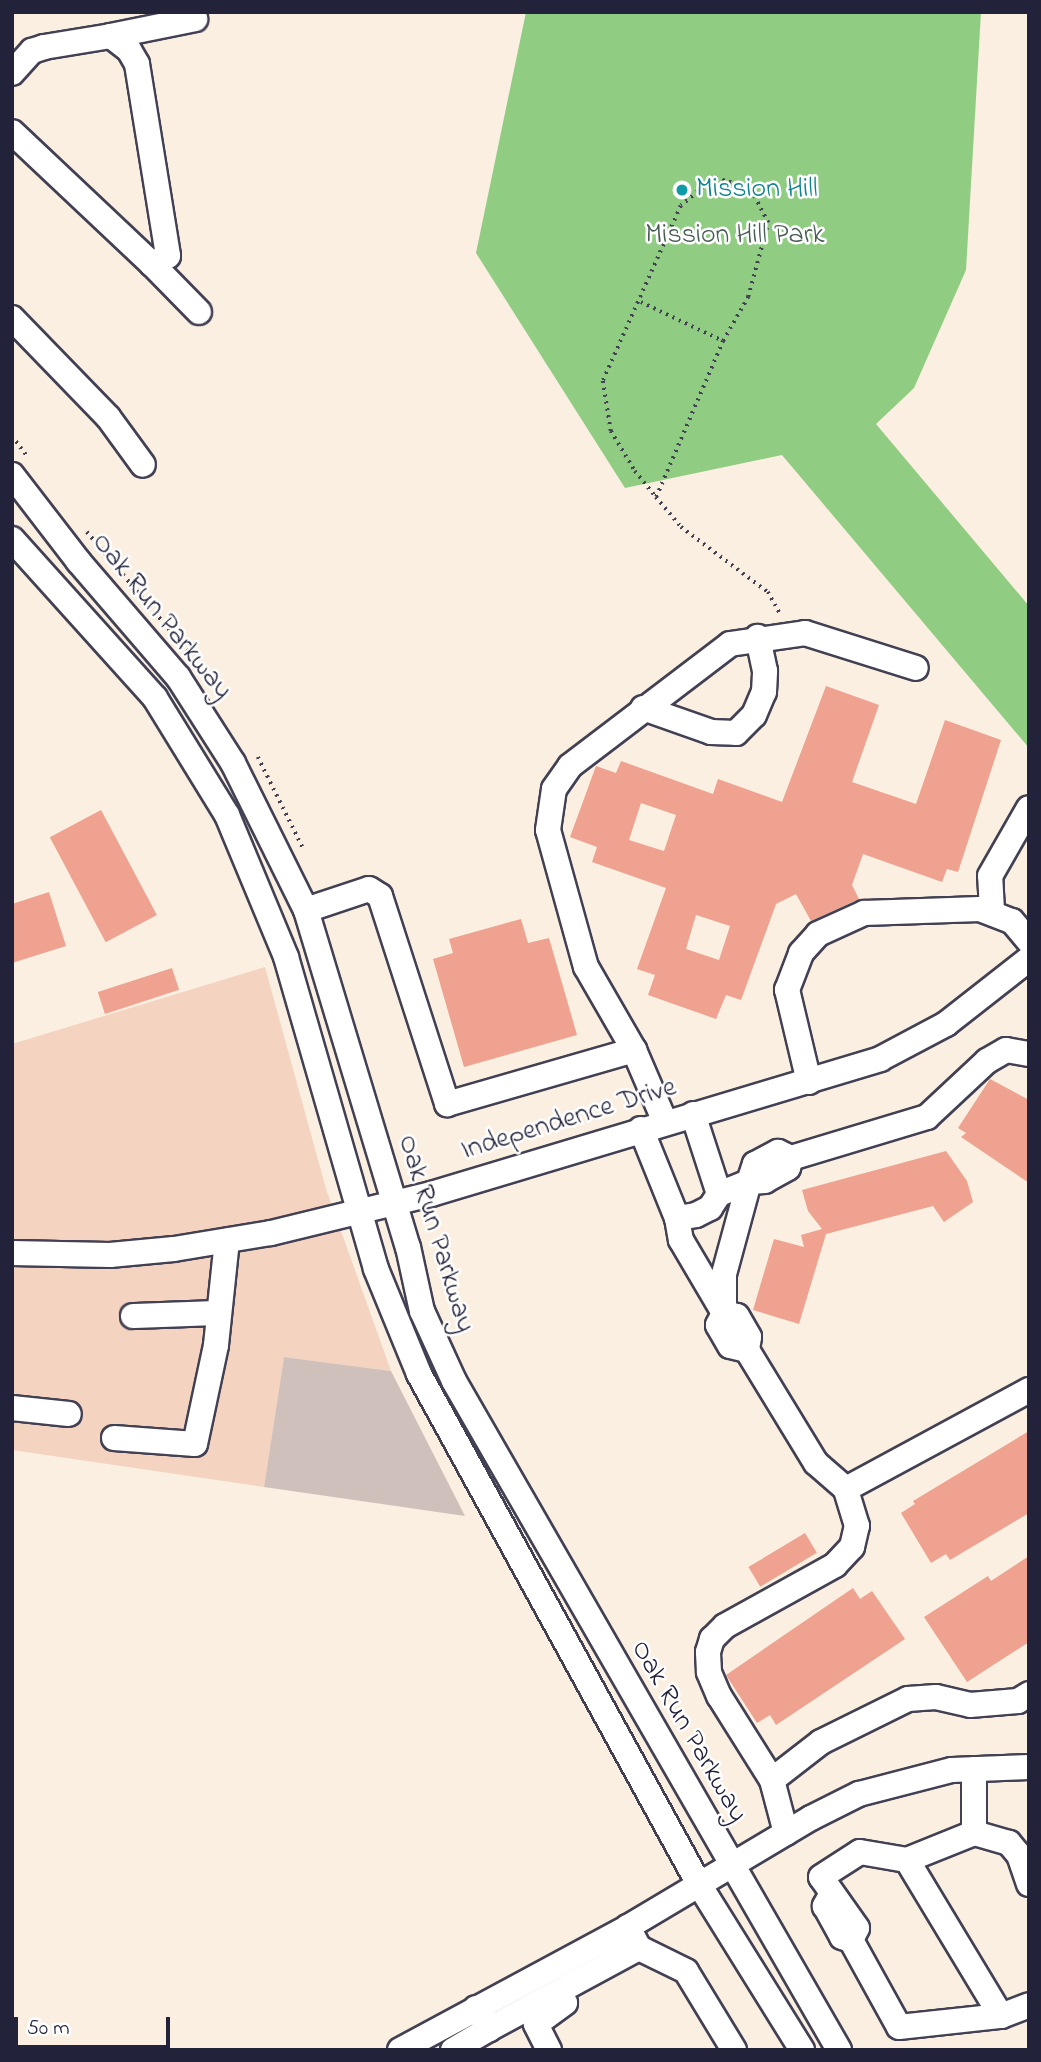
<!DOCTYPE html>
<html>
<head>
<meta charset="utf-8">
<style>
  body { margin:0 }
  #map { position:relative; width:1041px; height:2062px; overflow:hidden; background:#faefe1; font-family:"Indie Flower",sans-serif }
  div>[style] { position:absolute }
  .built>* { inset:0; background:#f4d3c0 }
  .industrial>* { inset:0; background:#d0c0bc }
  .green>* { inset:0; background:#90cc82 }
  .building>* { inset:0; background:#eea28f; transform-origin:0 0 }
  .path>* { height:3.5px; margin-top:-1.75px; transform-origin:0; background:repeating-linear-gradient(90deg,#424154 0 2px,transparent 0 7px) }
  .roads { filter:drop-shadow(2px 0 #424154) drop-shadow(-2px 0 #424154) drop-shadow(0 2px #424154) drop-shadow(0 -2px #424154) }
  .minor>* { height:24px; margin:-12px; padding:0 12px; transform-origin:12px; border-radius:12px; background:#fff }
  .dots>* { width:19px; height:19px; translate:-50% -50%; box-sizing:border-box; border:4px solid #fff; border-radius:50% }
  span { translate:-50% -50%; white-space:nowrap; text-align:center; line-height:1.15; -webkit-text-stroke:5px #fff; paint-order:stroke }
  .culture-label { font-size:28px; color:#0d838f }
  .left { translate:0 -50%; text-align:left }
  .park-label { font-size:28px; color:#485e54 }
  .street-label { font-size:28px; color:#22223b }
  .frame { position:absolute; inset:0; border:14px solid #22223b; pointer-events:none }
  .scale { position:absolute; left:14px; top:2017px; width:156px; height:32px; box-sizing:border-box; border:4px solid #22223b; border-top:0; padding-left:9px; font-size:21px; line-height:24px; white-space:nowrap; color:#22223b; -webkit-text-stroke:5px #fff; paint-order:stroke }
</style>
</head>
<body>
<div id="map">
  <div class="built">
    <i style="clip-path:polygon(265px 967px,326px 1189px,391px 1371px,284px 1357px,264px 1487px,12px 1450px,12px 1044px)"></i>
  </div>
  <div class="industrial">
    <i style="clip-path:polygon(284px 1357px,391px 1371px,465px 1516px,264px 1487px)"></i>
  </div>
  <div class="green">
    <i style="clip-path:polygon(526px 12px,981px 12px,966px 270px,914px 388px,876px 424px,1029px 606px,1029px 748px,782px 455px,625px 488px,476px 253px)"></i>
  </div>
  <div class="building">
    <i style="clip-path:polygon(evenodd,826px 686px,879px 705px,852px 782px,916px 804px,945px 720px,1001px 740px,958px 872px,947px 869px,942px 882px,863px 854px,852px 885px,859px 899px,811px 921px,796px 894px,776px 904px,741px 1000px,726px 995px,716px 1019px,648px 995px,655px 975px,637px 969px,666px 888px,592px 862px,597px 847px,570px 837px,596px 766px,616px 773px,621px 761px,713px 794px,718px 779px,782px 802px,826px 686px,641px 803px,676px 815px,664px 851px,629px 840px,641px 803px,826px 686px,696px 915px,730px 926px,719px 960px,686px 949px,696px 915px)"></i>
    <i style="left:101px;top:810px;width:119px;height:58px;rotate:62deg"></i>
    <i style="clip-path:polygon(49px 892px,66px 946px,12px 963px,12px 904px)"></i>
    <i style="clip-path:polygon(521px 919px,528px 943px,549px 938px,577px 1035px,464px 1067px,433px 959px,453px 953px,449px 939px)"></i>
    <i style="left:172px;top:968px;width:23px;height:78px;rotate:72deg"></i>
    <i style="clip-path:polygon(990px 1079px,1029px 1100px,1029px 1183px,961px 1137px,966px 1133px,958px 1128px)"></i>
    <i style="clip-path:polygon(946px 1151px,967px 1181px,973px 1202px,944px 1222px,933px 1206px,826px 1234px,799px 1324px,753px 1310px,774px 1239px,804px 1247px,801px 1235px,822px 1229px,808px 1211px,802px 1190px)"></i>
    <i style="clip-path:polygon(1029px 1431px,1029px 1513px,950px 1560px,946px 1554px,931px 1563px,901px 1513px,915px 1504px,913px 1501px)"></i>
    <i style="left:805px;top:1533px;width:23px;height:66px;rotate:59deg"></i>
    <i style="clip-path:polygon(1029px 1556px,1029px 1642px,967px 1682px,924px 1617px,988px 1576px,991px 1581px)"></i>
    <i style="clip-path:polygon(853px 1588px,860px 1599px,872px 1591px,905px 1639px,776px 1725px,770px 1715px,757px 1723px,726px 1675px)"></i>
  </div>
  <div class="path">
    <i style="left:641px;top:302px;width:91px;rotate:25.4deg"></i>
    <i style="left:12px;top:436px;width:26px;rotate:53deg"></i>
    <i style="left:656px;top:497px;width:170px;rotate:-66.8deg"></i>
    <i style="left:723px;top:341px;width:51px;rotate:-60.4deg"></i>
    <i style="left:748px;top:297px;width:77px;rotate:-74.9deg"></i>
    <i style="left:768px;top:223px;width:38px;rotate:-117deg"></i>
    <i style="left:751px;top:189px;width:39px;rotate:-163deg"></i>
    <i style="left:714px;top:178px;width:43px;rotate:139.7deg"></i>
    <i style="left:681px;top:206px;width:192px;rotate:114deg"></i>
    <i style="left:603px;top:381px;width:51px;rotate:80.9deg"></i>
    <i style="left:611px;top:431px;width:47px;rotate:59deg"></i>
    <i style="left:635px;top:471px;width:33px;rotate:51deg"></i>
    <i style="left:656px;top:497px;width:39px;rotate:50deg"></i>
    <i style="left:681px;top:527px;width:109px;rotate:36.8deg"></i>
    <i style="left:768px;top:592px;width:26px;rotate:61deg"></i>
    <i style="left:87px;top:532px;width:160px;rotate:49.8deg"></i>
    <i style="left:258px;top:757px;width:104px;rotate:63.7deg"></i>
  </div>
  <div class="roads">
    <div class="minor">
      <i style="left:111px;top:36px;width:86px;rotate:-11.4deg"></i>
      <i style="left:12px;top:73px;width:30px;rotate:-48deg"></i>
      <i style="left:32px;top:51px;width:13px;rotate:-18deg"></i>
      <i style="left:44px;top:47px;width:68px;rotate:-9.3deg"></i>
      <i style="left:111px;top:36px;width:23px;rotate:38deg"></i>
      <i style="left:129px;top:50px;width:16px;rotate:60deg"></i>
      <i style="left:137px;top:64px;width:194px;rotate:80.8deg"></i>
      <i style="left:168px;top:256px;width:18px;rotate:153deg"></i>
      <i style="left:152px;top:264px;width:192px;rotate:-136.7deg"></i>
      <i style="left:152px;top:264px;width:67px;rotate:45.6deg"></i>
      <i style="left:12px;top:318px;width:138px;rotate:45.9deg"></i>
      <i style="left:108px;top:417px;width:59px;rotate:53.9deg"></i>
      <i style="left:12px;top:475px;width:110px;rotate:52.4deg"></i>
      <i style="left:79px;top:562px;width:152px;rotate:49.3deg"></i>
      <i style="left:178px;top:677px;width:102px;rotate:57.4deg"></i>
      <i style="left:233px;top:763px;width:164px;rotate:63.6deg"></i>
      <i style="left:306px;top:910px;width:352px;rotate:73.2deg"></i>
      <i style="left:408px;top:1247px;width:66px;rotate:77.7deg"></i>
      <i style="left:422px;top:1311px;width:77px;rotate:65.4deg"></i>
      <i style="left:454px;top:1381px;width:772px;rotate:60.08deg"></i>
      <i style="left:12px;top:539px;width:214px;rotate:48deg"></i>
      <i style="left:155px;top:698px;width:137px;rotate:58.4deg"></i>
      <i style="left:227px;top:815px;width:154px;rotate:67.4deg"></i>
      <i style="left:286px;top:957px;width:325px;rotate:73.9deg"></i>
      <i style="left:376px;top:1269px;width:113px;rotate:67.7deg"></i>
      <i style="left:419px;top:1374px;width:584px;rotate:61.24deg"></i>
      <i style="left:700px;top:1886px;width:193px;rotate:58.1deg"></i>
      <i style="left:643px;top:708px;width:72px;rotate:19.4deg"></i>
      <i style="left:711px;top:732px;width:25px;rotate:2deg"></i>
      <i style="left:736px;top:733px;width:25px;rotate:-45deg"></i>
      <i style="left:754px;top:715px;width:25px;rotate:-67deg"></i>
      <i style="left:764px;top:692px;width:21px;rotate:-87deg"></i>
      <i style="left:765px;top:671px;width:35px;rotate:-102deg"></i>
      <i style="left:306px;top:910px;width:66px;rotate:-18.4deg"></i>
      <i style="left:369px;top:889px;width:13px;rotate:32deg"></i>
      <i style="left:380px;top:896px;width:219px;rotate:72.1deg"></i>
      <i style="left:447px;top:1104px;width:195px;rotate:-16.1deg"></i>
      <i style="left:992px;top:911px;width:35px;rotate:-93deg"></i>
      <i style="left:990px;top:876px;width:78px;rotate:-60.2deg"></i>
      <i style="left:809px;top:1082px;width:95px;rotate:-103.4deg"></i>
      <i style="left:787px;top:990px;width:40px;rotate:-69deg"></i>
      <i style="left:801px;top:953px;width:25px;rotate:-48deg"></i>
      <i style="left:818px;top:934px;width:51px;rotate:-24.5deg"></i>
      <i style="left:864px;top:913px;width:116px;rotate:-2deg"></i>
      <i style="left:980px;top:909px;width:34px;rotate:21deg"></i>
      <i style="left:1012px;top:921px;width:26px;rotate:50deg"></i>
      <i style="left:665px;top:1122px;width:78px;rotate:-113.3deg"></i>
      <i style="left:634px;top:1050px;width:96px;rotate:-120deg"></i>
      <i style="left:586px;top:967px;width:142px;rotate:-105.5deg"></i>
      <i style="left:548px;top:830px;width:41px;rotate:-81.7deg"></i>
      <i style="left:554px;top:789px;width:28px;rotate:-55deg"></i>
      <i style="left:570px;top:766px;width:201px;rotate:-37.3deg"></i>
      <i style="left:730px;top:644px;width:76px;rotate:-8.3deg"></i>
      <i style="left:805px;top:633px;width:116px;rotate:17.5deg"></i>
      <i style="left:641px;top:1129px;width:96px;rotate:68deg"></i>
      <i style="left:677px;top:1218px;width:19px;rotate:-9deg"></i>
      <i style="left:696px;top:1215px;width:16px;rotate:-27deg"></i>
      <i style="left:710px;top:1208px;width:17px;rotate:-57deg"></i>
      <i style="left:719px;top:1194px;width:84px;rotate:-108deg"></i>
      <i style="left:778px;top:1152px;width:14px;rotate:25deg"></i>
      <i style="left:791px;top:1158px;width:10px;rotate:107deg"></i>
      <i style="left:788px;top:1168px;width:26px;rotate:151deg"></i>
      <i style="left:765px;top:1181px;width:16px;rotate:176deg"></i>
      <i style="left:749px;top:1182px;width:19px;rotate:-72deg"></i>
      <i style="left:755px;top:1164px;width:26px;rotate:-28deg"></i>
      <i style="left:791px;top:1158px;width:142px;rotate:-16.8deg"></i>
      <i style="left:927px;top:1117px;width:82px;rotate:-43deg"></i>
      <i style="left:987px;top:1061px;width:22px;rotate:-30deg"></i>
      <i style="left:1006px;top:1050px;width:23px;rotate:10deg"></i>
      <i style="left:677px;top:1218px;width:22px;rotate:80deg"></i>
      <i style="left:681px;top:1240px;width:85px;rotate:59.5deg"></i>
      <i style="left:724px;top:1313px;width:39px;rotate:-90deg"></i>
      <i style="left:724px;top:1274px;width:95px;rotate:-74.8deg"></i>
      <i style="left:749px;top:1182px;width:32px;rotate:158deg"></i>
      <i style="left:12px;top:1253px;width:98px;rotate:1.2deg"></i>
      <i style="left:110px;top:1255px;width:64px;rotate:-5.4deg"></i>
      <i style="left:174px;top:1249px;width:98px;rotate:-9.4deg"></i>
      <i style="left:271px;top:1233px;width:165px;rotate:-13.7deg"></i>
      <i style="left:431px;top:1194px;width:469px;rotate:-16.7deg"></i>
      <i style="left:880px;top:1059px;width:75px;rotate:-27.9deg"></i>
      <i style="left:946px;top:1024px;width:105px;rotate:-38.1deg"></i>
      <i style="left:133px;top:1316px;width:85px;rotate:-2deg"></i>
      <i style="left:747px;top:1350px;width:17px;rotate:-167deg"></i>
      <i style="left:730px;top:1346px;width:24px;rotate:-120deg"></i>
      <i style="left:718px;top:1325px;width:13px;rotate:-63deg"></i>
      <i style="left:724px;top:1313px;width:13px;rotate:13deg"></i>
      <i style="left:737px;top:1316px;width:24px;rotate:60deg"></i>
      <i style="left:749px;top:1337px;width:13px;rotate:99deg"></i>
      <i style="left:747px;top:1350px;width:132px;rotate:58.6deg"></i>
      <i style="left:816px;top:1463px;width:40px;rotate:41deg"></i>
      <i style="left:846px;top:1489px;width:208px;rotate:-28.4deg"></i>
      <i style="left:12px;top:1408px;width:57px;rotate:6deg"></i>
      <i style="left:114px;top:1438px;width:81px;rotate:4.2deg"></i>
      <i style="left:195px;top:1444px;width:101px;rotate:-78deg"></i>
      <i style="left:216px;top:1345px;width:105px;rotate:-84deg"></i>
      <i style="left:772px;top:1780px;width:62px;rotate:-37.8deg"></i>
      <i style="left:821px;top:1742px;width:97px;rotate:-26.3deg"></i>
      <i style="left:908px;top:1699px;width:28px;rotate:-4deg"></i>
      <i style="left:936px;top:1697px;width:35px;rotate:13deg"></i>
      <i style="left:970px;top:1705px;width:48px;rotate:-4.8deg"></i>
      <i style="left:1018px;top:1701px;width:13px;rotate:-32deg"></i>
      <i style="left:786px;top:1833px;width:55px;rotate:-104.8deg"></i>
      <i style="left:772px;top:1780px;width:99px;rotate:-122.2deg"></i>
      <i style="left:719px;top:1696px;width:26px;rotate:-113deg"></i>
      <i style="left:709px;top:1672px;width:20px;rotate:-93deg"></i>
      <i style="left:708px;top:1652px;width:14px;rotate:-73deg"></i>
      <i style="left:712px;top:1639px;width:18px;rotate:-45deg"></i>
      <i style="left:725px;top:1626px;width:126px;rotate:-29deg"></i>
      <i style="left:835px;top:1565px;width:25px;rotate:-47deg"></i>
      <i style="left:852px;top:1547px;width:22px;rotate:-77deg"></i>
      <i style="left:857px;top:1526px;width:39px;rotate:-107deg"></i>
      <i style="left:974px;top:1833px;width:64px;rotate:-90deg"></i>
      <i style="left:1029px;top:1884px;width:31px;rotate:-109deg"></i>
      <i style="left:1019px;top:1855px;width:16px;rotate:-130deg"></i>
      <i style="left:1009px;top:1843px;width:36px;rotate:-164deg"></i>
      <i style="left:974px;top:1833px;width:72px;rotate:158.1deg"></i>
      <i style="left:907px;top:1860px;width:182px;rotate:58.9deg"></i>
      <i style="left:1001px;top:2016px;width:30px;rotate:-21deg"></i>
      <i style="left:831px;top:1895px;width:13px;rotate:119deg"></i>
      <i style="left:825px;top:1906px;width:35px;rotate:61deg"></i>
      <i style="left:842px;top:1937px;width:9px;rotate:18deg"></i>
      <i style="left:851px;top:1940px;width:99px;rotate:61.1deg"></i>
      <i style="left:899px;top:2027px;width:103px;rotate:-6.2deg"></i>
      <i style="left:851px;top:1940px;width:13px;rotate:-63deg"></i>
      <i style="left:857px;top:1928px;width:62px;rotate:-125.2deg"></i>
      <i style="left:821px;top:1877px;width:46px;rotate:-32.7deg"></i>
      <i style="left:860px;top:1852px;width:48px;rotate:9.7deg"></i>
      <i style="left:476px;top:2008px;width:25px;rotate:58deg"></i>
      <i style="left:489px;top:2029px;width:170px;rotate:-28.4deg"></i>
      <i style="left:400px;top:2050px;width:259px;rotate:-28.3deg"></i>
      <i style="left:453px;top:2050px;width:42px;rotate:-30.3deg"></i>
      <i style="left:549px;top:2050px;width:29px;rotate:-117deg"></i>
      <i style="left:536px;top:2024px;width:36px;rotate:-36deg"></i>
      <i style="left:734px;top:2050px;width:92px;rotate:-121.3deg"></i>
      <i style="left:686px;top:1971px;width:52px;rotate:-153.9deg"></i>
      <i style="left:639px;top:1948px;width:24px;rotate:-118deg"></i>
      <i style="left:628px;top:1927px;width:213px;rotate:-30.8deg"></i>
      <i style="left:811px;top:1818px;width:54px;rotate:-26.6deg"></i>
      <i style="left:859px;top:1794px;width:96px;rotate:-14.5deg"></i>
      <i style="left:952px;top:1770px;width:77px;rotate:-2.2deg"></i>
    </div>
  </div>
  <div class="dots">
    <i style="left:682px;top:190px;background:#0f9aa8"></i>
  </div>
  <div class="culture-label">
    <span class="left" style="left:696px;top:190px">Mission Hill</span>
  </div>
  <div class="park-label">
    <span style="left:735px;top:236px">Mission Hill Park</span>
  </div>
  <div class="street-label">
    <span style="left:161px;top:617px;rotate:51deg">Oak Run Parkway</span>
    <span style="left:569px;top:1120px;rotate:-17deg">Independence Drive</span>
    <span style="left:435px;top:1234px;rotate:73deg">Oak Run Parkway</span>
    <span style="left:688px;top:1732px;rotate:60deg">Oak Run Parkway</span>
  </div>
  <div class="frame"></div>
  <div class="scale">50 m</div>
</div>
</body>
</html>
